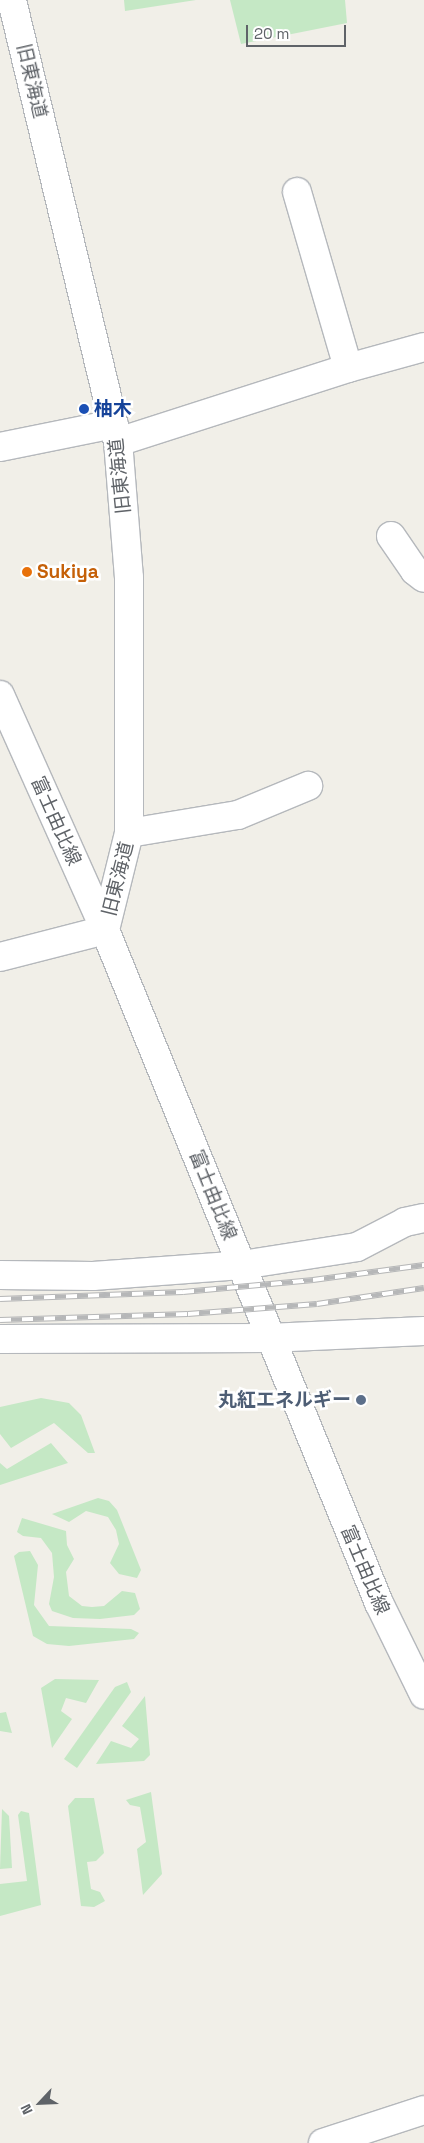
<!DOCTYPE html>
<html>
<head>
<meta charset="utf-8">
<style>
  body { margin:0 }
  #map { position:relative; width:424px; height:2143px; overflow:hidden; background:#f1efe8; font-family:"Space Grotesk","Noto Sans JP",sans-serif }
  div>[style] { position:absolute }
  .green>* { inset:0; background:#c5e8c5 }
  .roads { filter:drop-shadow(1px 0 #b5b8bc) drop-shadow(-1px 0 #b5b8bc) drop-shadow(0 1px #b5b8bc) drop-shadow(0 -1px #b5b8bc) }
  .street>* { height:28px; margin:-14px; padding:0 14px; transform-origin:14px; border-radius:14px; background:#fff }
  .secondary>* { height:28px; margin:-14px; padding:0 14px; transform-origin:14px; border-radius:14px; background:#fff }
  .rail>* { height:5.5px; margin-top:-2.75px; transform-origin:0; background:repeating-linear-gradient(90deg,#fff 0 11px,#b6b7b8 0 22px); box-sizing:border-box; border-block:1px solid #b6b7b8 }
  .dots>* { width:14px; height:14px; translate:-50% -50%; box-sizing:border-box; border:2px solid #fff; border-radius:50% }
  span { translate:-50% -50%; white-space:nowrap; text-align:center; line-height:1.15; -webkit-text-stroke:5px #fff; paint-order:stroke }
  .street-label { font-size:19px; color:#5f6368 }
  .transit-label { font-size:19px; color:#164399; font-weight:700 }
  .left { translate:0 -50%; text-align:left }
  .food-label { font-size:19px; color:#c56008; font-weight:700 }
  .service-label { font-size:19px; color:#4e5e75; font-weight:700 }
  .right { translate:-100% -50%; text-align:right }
  .north { position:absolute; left:15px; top:2078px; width:50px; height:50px; -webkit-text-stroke:4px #fff; paint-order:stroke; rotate:245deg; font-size:14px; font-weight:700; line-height:20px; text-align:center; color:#5f6368 }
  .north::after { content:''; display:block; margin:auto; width:18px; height:22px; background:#5f6368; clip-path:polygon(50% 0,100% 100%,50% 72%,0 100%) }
  .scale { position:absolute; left:246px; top:25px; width:100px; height:22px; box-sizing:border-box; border:2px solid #5f6368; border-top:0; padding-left:6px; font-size:15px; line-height:18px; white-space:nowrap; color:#5f6368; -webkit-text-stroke:4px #fff; paint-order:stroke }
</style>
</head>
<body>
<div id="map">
  <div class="green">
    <i style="clip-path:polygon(124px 0,196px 0,125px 11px)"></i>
    <i style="clip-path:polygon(230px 0,345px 0,347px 23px,241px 44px)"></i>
    <i style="clip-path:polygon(41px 1398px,69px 1403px,81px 1415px,95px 1453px,88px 1453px,54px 1423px,11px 1448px,0 1434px,0 1407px)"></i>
    <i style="clip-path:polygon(51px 1443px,68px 1463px,0 1485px,0 1463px,7px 1469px)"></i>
    <i style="clip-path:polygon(98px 1498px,109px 1501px,117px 1510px,141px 1570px,137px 1578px,119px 1574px,110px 1563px,119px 1544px,116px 1530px,108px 1517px,86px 1511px,69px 1522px,52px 1514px)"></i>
    <i style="clip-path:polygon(22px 1518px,66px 1531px,67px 1545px,74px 1559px,66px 1572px,69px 1596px,82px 1606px,92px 1607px,104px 1606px,122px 1591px,135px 1593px,140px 1609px,134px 1615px,100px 1619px,73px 1618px,52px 1611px,49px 1604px,54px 1577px,52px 1553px,41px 1538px,23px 1536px,17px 1532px)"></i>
    <i style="clip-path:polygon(30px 1551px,38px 1565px,34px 1605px,49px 1626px,131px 1629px,139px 1633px,134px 1639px,69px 1646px,47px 1644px,33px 1636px,14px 1556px,19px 1552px)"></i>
    <i style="clip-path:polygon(55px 1679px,99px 1680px,86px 1703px,66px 1698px,61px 1711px,72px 1719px,52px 1748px,41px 1688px)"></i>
    <i style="clip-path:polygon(127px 1682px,131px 1692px,77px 1768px,64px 1759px,115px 1687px)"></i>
    <i style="clip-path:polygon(145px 1696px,150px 1755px,144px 1761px,96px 1764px,111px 1741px,131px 1748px,139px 1739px,122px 1726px)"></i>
    <i style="clip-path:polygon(6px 1712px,12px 1733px,0 1731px,0 1713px)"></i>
    <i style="clip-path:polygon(151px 1792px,162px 1874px,143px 1895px,137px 1849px,146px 1842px,140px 1807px,130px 1805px,126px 1800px)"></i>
    <i style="clip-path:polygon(75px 1798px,94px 1798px,104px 1853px,96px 1861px,87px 1862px,91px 1889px,100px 1892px,105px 1901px,94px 1907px,81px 1906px,68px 1806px)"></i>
    <i style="clip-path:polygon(2px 1809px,9px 1816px,12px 1868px,0 1869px)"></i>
    <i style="clip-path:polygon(21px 1811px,29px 1813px,41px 1905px,0 1916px,0 1884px,27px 1881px,18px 1815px)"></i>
  </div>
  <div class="roads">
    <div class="street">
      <i style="left:297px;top:192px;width:183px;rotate:73.8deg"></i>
      <i style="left:118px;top:442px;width:242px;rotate:-17.8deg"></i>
      <i style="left:348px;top:368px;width:79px;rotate:-15.4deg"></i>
      <i style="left:0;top:447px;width:116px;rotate:-11.4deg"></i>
      <i style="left:391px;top:536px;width:42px;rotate:55.6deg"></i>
      <i style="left:415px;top:571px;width:11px;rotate:38deg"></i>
      <i style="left:129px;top:833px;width:110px;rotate:-9.4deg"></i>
      <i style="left:238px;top:815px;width:76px;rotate:-22.5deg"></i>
      <i style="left:0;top:957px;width:108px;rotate:-14.4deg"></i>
      <i style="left:105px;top:930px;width:100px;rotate:-76.1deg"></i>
      <i style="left:129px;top:833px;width:255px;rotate:-90deg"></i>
      <i style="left:129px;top:578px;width:136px;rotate:-94.6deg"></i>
      <i style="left:118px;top:442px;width:455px;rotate:-103.5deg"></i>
      <i style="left:0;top:1275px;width:93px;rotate:0.6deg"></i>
      <i style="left:93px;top:1276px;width:149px;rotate:-4.2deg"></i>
      <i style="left:242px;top:1265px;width:116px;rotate:-8.9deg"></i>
      <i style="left:357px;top:1247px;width:54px;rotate:-27.5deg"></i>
      <i style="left:405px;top:1222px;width:19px;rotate:-12deg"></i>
      <i style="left:0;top:1339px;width:268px;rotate:-0.2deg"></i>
      <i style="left:268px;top:1338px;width:156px;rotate:-2.6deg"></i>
    </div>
    <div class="secondary">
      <i style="left:0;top:695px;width:257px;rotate:65.9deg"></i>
      <i style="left:105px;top:930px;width:727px;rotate:67.85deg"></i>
      <i style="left:379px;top:1603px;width:102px;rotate:63.9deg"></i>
      <i style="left:323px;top:2143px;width:106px;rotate:-18.1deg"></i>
    </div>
  </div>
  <div class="rail">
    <i style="left:0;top:1299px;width:183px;rotate:-2.2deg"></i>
    <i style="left:183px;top:1292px;width:131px;rotate:-5.3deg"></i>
    <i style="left:313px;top:1280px;width:112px;rotate:-7.7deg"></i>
    <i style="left:0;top:1320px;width:188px;rotate:-1.8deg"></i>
    <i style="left:188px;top:1314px;width:129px;rotate:-4.4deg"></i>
    <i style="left:317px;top:1304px;width:108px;rotate:-8.5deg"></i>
  </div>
  <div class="dots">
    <i style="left:84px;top:409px;background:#1a4fb4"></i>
    <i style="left:27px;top:572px;background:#e8710a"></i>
    <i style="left:361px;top:1400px;background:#5c6f8a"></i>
  </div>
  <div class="street-label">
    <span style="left:32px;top:81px;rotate:77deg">旧東海道</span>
    <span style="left:120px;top:476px;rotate:-96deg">旧東海道</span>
    <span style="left:56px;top:821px;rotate:66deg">富士由比線</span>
    <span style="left:118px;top:879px;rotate:-76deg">旧東海道</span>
    <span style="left:213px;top:1195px;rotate:68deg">富士由比線</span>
    <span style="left:365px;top:1570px;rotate:67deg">富士由比線</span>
  </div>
  <div class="transit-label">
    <span class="left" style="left:94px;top:409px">柚木</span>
  </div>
  <div class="food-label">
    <span class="left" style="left:37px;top:572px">Sukiya</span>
  </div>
  <div class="service-label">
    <span class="right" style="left:351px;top:1400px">丸紅エネルギー</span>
  </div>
  <div class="north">N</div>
  <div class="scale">20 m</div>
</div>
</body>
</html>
